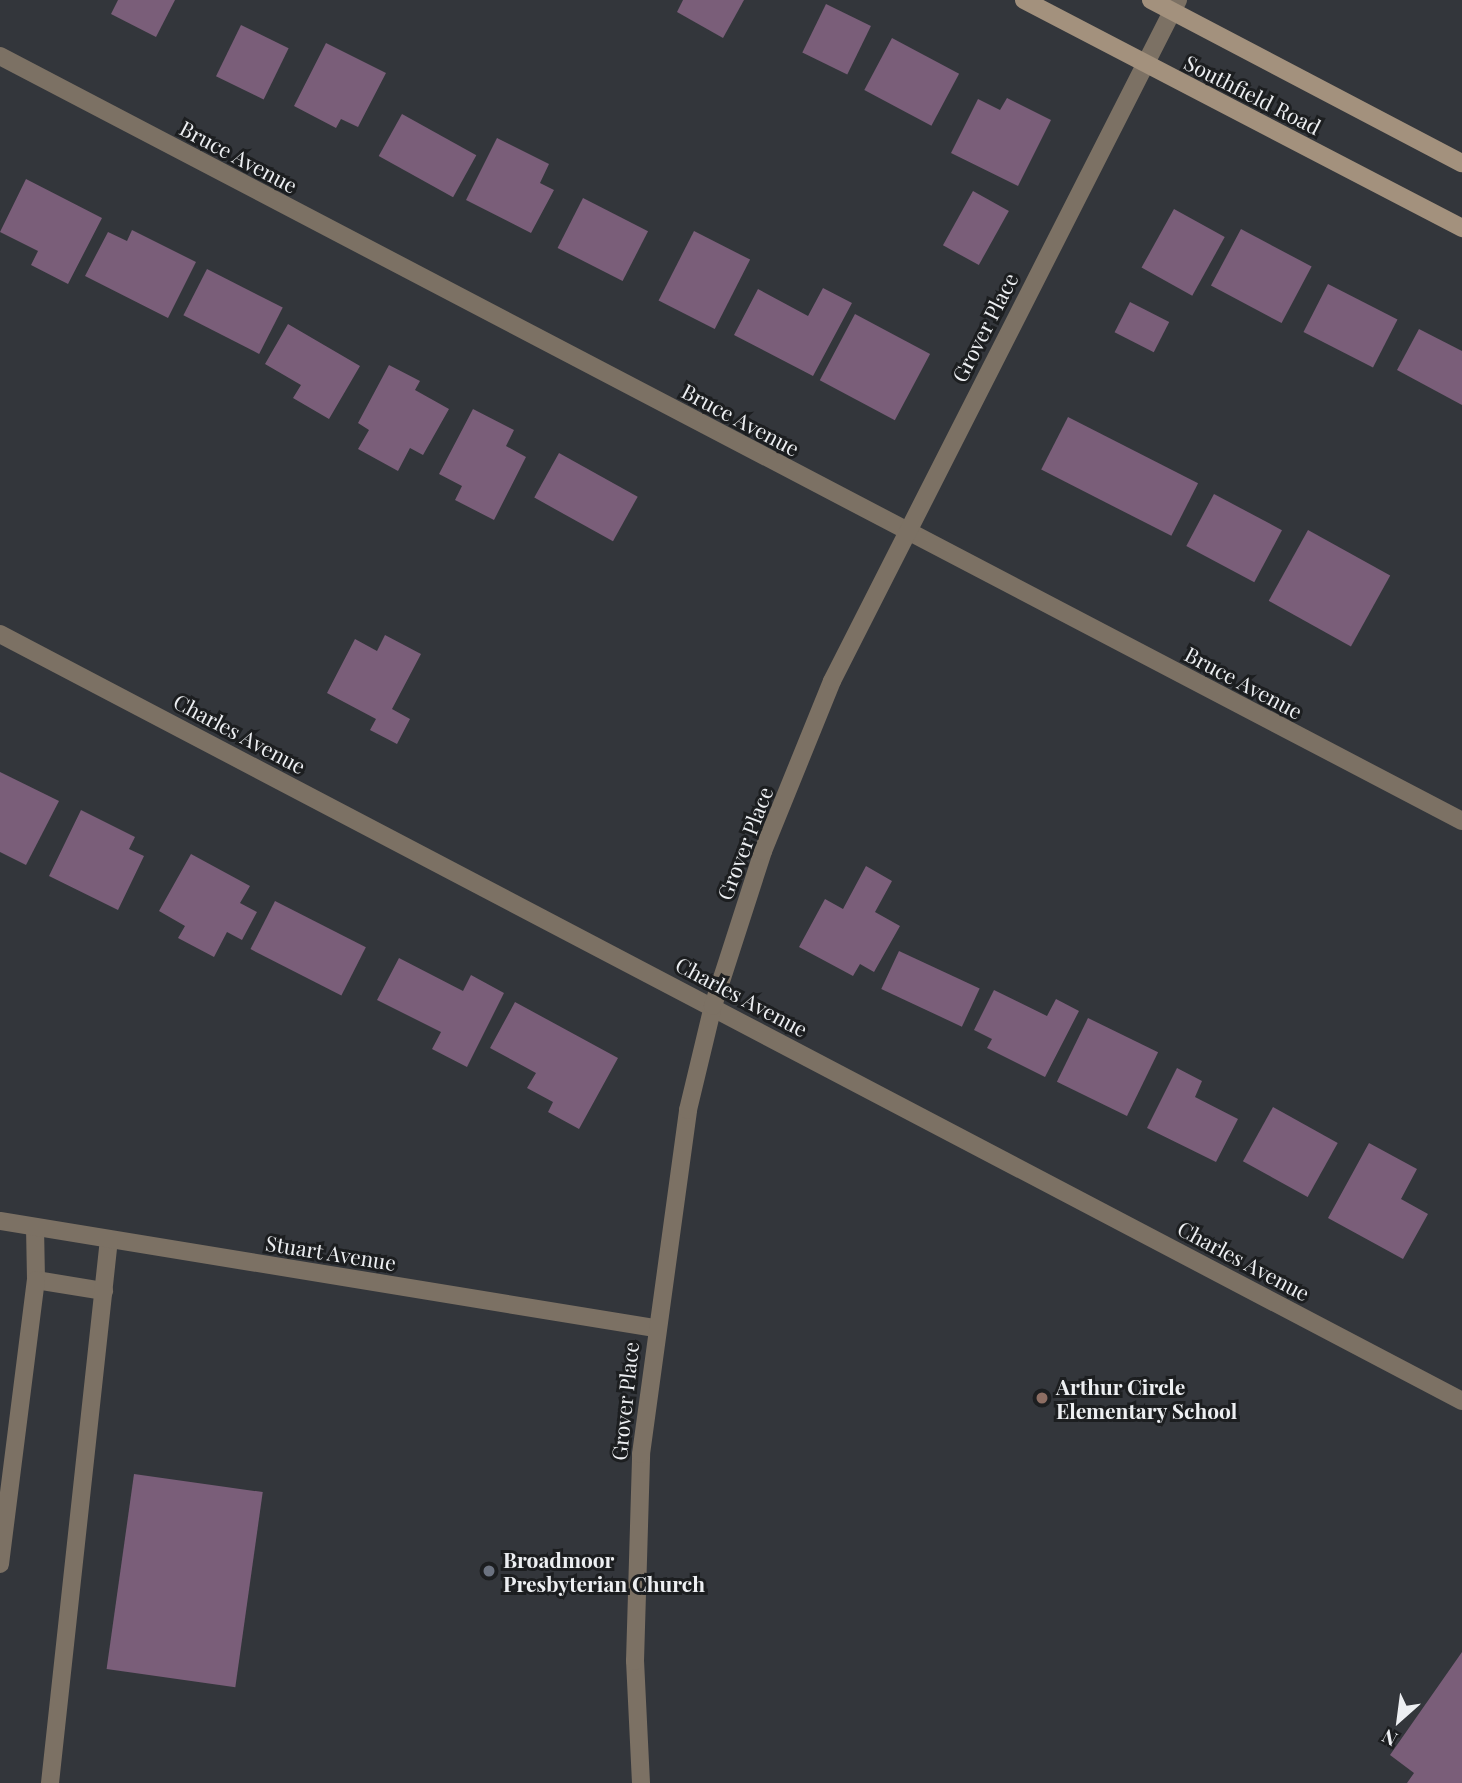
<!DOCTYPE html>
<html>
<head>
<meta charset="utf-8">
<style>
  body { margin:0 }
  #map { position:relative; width:1462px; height:1783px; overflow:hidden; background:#33363b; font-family:"Playfair Display",serif }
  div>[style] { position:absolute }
  .building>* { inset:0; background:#7a5e79; transform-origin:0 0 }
  .lane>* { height:18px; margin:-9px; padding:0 9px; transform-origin:9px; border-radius:9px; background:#7c7164 }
  .street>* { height:18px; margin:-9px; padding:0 9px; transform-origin:9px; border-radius:9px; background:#7c7164 }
  .secondary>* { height:18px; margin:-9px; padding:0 9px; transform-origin:9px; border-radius:9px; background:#a3917d }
  .dots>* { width:19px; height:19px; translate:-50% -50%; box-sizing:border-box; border:4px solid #1c1e20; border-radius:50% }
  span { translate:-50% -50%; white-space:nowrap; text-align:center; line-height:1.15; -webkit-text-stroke:6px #1c1e20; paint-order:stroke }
  .street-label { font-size:21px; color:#edeff2 }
  .poi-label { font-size:21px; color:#edeff2; font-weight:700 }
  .left { translate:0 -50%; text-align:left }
  .north { position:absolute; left:1364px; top:1685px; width:70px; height:70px; -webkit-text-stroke:5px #1c1e20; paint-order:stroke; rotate:208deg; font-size:19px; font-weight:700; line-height:28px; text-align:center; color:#edeff2 }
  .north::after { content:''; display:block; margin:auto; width:24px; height:32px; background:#edeff2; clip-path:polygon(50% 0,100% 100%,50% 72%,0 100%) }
</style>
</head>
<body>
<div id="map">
  <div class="building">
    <i style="clip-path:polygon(118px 0,175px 0,156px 37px,111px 14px)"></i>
    <i style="clip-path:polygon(683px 0,744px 0,723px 38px,677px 12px)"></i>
    <i style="left:826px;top:4px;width:50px;height:54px;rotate:26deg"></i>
    <i style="left:241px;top:25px;width:53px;height:57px;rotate:26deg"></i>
    <i style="left:892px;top:38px;width:76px;height:59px;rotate:28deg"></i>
    <i style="clip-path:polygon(326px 43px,386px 73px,358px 127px,341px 119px,336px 128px,294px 106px)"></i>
    <i style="clip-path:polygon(1007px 98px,1051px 120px,1018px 186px,951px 153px,978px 99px,1000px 110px)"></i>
    <i style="left:402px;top:114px;width:85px;height:48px;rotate:29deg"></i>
    <i style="clip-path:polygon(497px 138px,549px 164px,540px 183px,554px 190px,531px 233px,466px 200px)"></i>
    <i style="clip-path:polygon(26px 179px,102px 218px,68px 284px,31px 265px,38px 251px,0 232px)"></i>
    <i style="left:973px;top:191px;width:41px;height:62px;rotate:29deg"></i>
    <i style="left:583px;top:198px;width:73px;height:56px;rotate:27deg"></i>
    <i style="left:1174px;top:209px;width:58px;height:67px;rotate:29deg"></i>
    <i style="left:1241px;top:229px;width:80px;height:64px;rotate:28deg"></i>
    <i style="clip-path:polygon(132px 230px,196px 262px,168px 318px,85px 276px,108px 232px,127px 241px)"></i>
    <i style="left:694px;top:231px;width:63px;height:78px;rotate:27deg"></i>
    <i style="left:207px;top:269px;width:85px;height:52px;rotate:27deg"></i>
    <i style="left:1328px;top:284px;width:78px;height:54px;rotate:27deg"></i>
    <i style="clip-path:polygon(823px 288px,852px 303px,813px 376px,734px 335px,758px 289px,808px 316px)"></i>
    <i style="left:1130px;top:302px;width:44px;height:34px;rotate:27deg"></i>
    <i style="left:855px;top:314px;width:85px;height:75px;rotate:28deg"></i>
    <i style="clip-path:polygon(288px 324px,360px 366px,329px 419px,293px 398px,301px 385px,265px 364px)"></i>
    <i style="clip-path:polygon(1419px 329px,1462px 351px,1462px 405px,1397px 370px)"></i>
    <i style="clip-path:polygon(389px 365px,420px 381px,415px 390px,449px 409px,423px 455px,410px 448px,398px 471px,358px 449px,369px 430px,358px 423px)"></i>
    <i style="clip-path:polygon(473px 409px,514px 430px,506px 446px,526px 457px,494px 520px,455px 500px,462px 486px,439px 474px)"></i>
    <i style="left:1068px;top:417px;width:146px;height:59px;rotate:27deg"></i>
    <i style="left:559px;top:453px;width:90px;height:51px;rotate:29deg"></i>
    <i style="left:1214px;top:494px;width:77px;height:59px;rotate:28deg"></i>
    <i style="left:1308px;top:530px;width:94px;height:81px;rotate:29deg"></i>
    <i style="clip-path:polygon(385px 635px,421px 654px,392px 709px,410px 719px,397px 744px,370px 730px,376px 719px,327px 693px,355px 639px,377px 651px)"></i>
    <i style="clip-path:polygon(0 772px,59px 801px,26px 865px,0 852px)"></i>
    <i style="clip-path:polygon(81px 810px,135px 837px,129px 849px,144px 856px,118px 910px,49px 876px)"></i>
    <i style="clip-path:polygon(191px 854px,250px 886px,240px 903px,257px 912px,242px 940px,227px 932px,214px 957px,178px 938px,185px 926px,159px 911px)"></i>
    <i style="clip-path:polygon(866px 866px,892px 881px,875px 912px,900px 926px,874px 972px,860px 964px,853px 976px,799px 947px,825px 899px,843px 909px)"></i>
    <i style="left:275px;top:901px;width:102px;height:54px;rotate:27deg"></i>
    <i style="left:899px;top:951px;width:89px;height:42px;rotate:25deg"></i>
    <i style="clip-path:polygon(399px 958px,463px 991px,471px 975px,504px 993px,467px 1067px,432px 1049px,441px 1032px,377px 1000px)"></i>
    <i style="clip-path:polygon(994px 990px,1047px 1016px,1056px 999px,1079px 1011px,1045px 1077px,987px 1048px,992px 1039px,974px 1030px)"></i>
    <i style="clip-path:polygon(515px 1002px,618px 1058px,579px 1129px,548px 1112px,553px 1102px,527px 1088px,536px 1073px,490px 1048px)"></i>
    <i style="left:1088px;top:1018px;width:78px;height:71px;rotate:26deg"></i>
    <i style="clip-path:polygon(1177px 1068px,1202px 1081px,1195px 1097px,1238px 1119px,1216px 1162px,1147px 1128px)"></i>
    <i style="left:1273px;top:1107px;width:74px;height:62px;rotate:29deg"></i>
    <i style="clip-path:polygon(1369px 1143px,1417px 1169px,1401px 1199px,1428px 1214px,1403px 1259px,1328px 1218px)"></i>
    <i style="left:134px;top:1474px;width:130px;height:197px;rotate:8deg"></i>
    <i style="clip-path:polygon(1462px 1652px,1462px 1783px,1407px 1783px,1414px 1773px,1390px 1755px)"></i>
  </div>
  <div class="lane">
    <i style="left:35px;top:1227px;width:53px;rotate:88.9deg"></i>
    <i style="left:36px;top:1280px;width:69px;rotate:9.2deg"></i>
    <i style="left:0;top:1564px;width:286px;rotate:-82.8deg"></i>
    <i style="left:50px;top:1783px;width:547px;rotate:-83.81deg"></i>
  </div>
  <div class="street">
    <i style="left:0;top:56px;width:1650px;rotate:27.62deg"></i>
    <i style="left:0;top:634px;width:1651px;rotate:27.68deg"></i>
    <i style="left:0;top:1221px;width:664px;rotate:9.28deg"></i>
    <i style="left:641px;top:1783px;width:122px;rotate:-92.8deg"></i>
    <i style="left:635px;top:1661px;width:207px;rotate:-88.3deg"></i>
    <i style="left:641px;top:1454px;width:347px;rotate:-82.2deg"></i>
    <i style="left:688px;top:1110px;width:107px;rotate:-76.5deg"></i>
    <i style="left:713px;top:1006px;width:163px;rotate:-72.1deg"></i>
    <i style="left:763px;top:851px;width:183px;rotate:-67.9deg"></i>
    <i style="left:832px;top:681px;width:764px;rotate:-63.07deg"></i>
  </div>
  <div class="secondary">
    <i style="left:1024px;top:0;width:494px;rotate:27.5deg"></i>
    <i style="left:1151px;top:0;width:351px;rotate:27.7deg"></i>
  </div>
  <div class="dots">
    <i style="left:1042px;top:1398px;background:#8d6e63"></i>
    <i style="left:489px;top:1571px;background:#6b7280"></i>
  </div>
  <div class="street-label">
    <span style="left:1253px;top:94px;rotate:27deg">Southfield Road</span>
    <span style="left:239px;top:156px;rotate:28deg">Bruce Avenue</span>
    <span style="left:984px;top:327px;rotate:-63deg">Grover Place</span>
    <span style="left:741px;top:419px;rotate:28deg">Bruce Avenue</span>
    <span style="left:1244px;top:682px;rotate:28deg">Bruce Avenue</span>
    <span style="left:240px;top:733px;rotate:28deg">Charles Avenue</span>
    <span style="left:744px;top:843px;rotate:-69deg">Grover Place</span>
    <span style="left:742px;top:996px;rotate:28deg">Charles Avenue</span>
    <span style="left:331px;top:1252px;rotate:9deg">Stuart Avenue</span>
    <span style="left:1244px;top:1260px;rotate:28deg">Charles Avenue</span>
    <span style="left:624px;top:1401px;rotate:-84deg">Grover Place</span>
  </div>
  <div class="poi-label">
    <span class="left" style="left:1056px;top:1398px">Arthur Circle<br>Elementary School</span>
    <span class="left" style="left:503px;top:1571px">Broadmoor<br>Presbyterian Church</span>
  </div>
  <div class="north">N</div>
</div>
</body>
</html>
